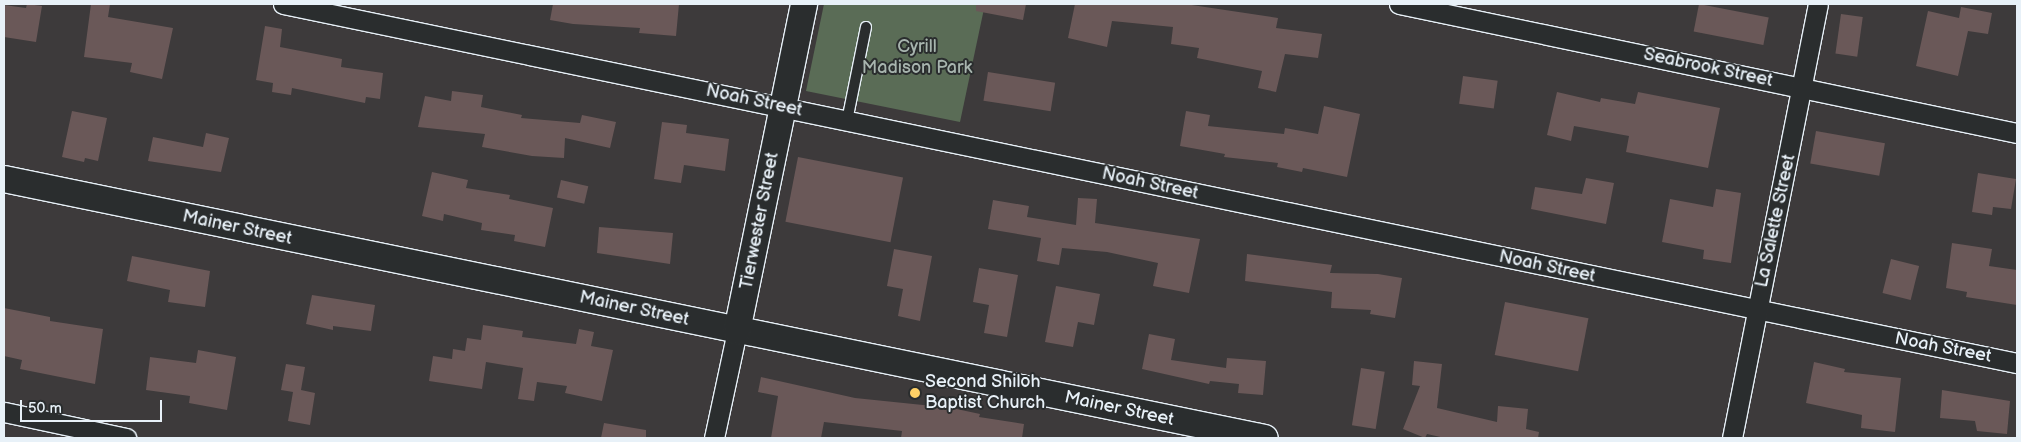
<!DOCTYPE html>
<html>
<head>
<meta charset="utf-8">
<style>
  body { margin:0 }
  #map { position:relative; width:2021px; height:442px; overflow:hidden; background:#3d3a3b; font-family:"Balsamiq Sans",sans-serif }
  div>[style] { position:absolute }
  .green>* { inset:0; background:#5a6c56 }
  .building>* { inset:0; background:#6a5858; transform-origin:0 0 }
  .roads { filter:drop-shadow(1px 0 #e8f1f8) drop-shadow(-1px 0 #e8f1f8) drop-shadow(0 1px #e8f1f8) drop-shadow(0 -1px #e8f1f8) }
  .lane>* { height:10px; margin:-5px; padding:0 5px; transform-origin:5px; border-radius:5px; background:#2a2d2e }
  .street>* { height:19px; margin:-9.5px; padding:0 9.5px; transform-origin:9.5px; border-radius:9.5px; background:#2a2d2e }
  .secondary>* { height:26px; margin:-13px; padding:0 13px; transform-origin:13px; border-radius:13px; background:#2a2d2e }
  .dots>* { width:14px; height:14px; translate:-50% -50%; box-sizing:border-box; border:2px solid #2a2d2e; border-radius:50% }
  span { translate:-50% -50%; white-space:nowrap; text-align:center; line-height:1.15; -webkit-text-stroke:4px #2a2d2e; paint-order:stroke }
  .park-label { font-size:18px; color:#a8b5af }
  .street-label { font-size:18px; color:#e8f1f8 }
  .poi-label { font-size:18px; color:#e8f1f8 }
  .left { translate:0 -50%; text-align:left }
  .frame { position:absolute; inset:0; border:5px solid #e8f1f8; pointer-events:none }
  .scale { position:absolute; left:20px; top:400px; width:142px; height:22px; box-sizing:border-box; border:2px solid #e8f1f8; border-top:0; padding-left:6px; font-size:15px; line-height:18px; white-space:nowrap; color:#e8f1f8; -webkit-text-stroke:4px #2a2d2e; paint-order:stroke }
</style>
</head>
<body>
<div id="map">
  <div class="green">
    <i style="clip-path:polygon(824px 4px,985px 4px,960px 122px,806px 91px)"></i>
  </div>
  <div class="building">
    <i style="clip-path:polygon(27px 4px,42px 6px,36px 42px,4px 37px,4px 5px,26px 8px)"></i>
    <i style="clip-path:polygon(91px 4px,110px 4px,108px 17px,173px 28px,162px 79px,130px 72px,132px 63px,84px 57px)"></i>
    <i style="clip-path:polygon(553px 4px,679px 4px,676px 36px,639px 33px,640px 28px,573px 24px,550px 20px)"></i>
    <i style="clip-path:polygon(976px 4px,1026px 4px,1023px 20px,976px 11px)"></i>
    <i style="clip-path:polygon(1075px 4px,1185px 4px,1278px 18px,1276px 28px,1322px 34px,1318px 58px,1285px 54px,1276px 92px,1258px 88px,1262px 71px,1197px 58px,1199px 48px,1171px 44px,1173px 27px,1112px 21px,1107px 47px,1068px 38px)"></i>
    <i style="left:1699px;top:4px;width:71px;height:28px;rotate:11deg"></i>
    <i style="clip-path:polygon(1961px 7px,1992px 13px,1988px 34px,1968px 31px,1958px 76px,1916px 66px,1928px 11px,1959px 18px)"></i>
    <i style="left:1841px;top:14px;width:22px;height:40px;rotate:8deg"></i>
    <i style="clip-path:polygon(265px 26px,282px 29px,280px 47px,342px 59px,341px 67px,383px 73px,380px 99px,366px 97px,365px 103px,292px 88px,291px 95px,272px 92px,273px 83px,256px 80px)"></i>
    <i style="left:988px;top:72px;width:68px;height:29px;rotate:9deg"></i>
    <i style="left:1463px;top:76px;width:35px;height:28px;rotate:8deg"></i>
    <i style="clip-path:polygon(452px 91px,483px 95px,481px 107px,522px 115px,521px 118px,580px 123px,582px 115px,616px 122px,610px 148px,565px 138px,564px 158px,532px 156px,482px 147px,485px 134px,418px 127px,425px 96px,451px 101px)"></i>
    <i style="clip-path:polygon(1557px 92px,1600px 102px,1601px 98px,1635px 104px,1638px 92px,1720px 108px,1708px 168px,1626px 152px,1629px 136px,1574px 126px,1571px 141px,1547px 135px)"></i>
    <i style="clip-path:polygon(1324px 106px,1360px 114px,1347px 177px,1303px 168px,1302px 172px,1277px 167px,1278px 163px,1224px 157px,1225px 154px,1180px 146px,1186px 111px,1210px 115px,1208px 126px,1284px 134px,1285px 128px,1318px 134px)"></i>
    <i style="clip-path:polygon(72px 111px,107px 118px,98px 161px,85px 158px,84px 162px,62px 157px)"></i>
    <i style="clip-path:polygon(662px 122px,687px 125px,686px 133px,729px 139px,725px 171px,684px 165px,681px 183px,654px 179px)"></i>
    <i style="left:1816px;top:131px;width:70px;height:33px;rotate:10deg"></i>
    <i style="clip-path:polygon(206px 133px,229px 138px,221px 172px,148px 161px,153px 137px,203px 147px)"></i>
    <i style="left:798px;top:157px;width:107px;height:66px;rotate:11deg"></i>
    <i style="clip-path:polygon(432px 172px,468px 180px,466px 188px,510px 195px,509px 199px,553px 208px,545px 247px,514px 241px,515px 235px,481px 230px,482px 223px,444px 214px,443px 221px,422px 216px)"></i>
    <i style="clip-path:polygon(1978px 173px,2016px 179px,2011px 209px,1993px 207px,1992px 215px,1972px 212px)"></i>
    <i style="clip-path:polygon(1586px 178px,1614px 183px,1606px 224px,1531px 209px,1535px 187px,1582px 194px)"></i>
    <i style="left:561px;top:180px;width:28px;height:18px;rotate:13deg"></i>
    <i style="clip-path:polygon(1716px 189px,1741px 193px,1731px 263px,1703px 259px,1704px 250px,1662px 242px,1670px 199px,1713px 207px)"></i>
    <i style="clip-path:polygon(1078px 198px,1097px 199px,1095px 223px,1200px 239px,1189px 293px,1153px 286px,1158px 263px,1107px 252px,1062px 248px,1059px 265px,1037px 261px,1041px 238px,988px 229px,993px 200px,1029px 206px,1027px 217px,1076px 225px)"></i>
    <i style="clip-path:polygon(599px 227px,673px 233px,670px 264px,597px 253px)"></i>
    <i style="clip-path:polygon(1952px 243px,1992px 249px,1989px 266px,2017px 270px,2017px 305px,1966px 297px,1967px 292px,1946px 288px)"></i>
    <i style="clip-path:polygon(894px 249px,932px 256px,920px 321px,898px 316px,903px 289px,887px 286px)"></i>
    <i style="clip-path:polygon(1247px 254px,1332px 265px,1330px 273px,1378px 274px,1402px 278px,1395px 318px,1370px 314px,1371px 310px,1331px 308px,1332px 292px,1245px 281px)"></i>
    <i style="clip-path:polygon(132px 256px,210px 271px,205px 307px,168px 302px,170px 290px,127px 281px)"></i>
    <i style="left:1891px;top:259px;width:29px;height:35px;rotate:14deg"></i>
    <i style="clip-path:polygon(979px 268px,1018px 275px,1007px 337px,984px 333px,989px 305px,973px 302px)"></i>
    <i style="clip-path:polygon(1056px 286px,1100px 294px,1094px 325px,1078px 322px,1073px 347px,1045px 342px)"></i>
    <i style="clip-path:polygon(312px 295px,375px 305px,371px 331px,333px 326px,333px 330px,306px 324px)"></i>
    <i style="left:1505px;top:302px;width:85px;height:54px;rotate:11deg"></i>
    <i style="clip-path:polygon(4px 308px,50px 317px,50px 321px,103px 329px,95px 384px,20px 369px,22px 360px,4px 356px)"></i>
    <i style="clip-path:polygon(483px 325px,523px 331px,522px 337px,576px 344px,579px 329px,594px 332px,591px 346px,613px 350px,602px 401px,565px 393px,567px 386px,537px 382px,534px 401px,518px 399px,523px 368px,486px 362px,482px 389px,429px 381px,433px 356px,452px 359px,453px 349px,465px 351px,467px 338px,481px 340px)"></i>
    <i style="clip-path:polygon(1149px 334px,1175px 339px,1171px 360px,1226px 368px,1227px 358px,1266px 361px,1263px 395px,1238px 393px,1239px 384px,1210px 381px,1209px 384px,1142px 369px)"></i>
    <i style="clip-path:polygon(198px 350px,236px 357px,227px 410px,189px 403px,190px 396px,146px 390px,150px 357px,196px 363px)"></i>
    <i style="clip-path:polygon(1414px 361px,1442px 364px,1437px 408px,1497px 422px,1498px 406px,1528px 409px,1526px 429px,1539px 432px,1538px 438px,1445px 438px,1427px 434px,1425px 438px,1403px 429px,1420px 386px,1412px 385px)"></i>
    <i style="clip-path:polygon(1814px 362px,1845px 369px,1844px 372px,1901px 378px,1895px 432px,1861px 428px,1862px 415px,1806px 403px)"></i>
    <i style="clip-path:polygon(286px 364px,305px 367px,301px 390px,315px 393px,310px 425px,288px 421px,293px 392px,281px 390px)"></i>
    <i style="left:1361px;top:368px;width:24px;height:58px;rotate:9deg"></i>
    <i style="clip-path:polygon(761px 377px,855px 398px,952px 408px,980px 414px,979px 417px,1024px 424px,1022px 438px,901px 438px,902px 431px,824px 422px,821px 438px,771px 438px,778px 396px,758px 392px)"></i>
    <i style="clip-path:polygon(1942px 390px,2010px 401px,2007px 434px,1977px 431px,1975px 421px,1940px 418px)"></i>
    <i style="clip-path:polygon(604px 423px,646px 430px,646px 438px,601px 438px)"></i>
  </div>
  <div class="roads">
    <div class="lane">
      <i style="left:847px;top:121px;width:96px;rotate:-78.6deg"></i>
    </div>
    <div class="street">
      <i style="left:283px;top:4px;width:1771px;rotate:11.7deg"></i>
      <i style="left:1399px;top:4px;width:631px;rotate:11.79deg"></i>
      <i style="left:4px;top:412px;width:125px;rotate:12deg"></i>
      <i style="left:714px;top:438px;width:109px;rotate:-77.9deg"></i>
      <i style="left:1732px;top:438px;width:442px;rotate:-78.8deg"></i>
    </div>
    <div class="secondary">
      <i style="left:4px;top:179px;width:1287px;rotate:11.61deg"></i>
      <i style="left:737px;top:331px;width:334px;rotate:-78.4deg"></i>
    </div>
  </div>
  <div class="dots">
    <i style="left:915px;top:393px;background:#ffd166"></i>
  </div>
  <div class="park-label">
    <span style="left:917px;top:58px">Cyrill<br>Madison Park</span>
  </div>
  <div class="street-label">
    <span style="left:1708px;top:68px;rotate:12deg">Seabrook Street</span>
    <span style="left:754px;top:101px;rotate:12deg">Noah Street</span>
    <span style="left:1150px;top:184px;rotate:12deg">Noah Street</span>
    <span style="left:760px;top:221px;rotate:-79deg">Tierwester Street</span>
    <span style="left:1776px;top:221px;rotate:-78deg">La Salette Street</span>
    <span style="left:237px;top:228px;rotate:12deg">Mainer Street</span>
    <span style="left:1547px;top:267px;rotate:12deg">Noah Street</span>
    <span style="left:634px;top:309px;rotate:12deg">Mainer Street</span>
    <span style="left:1943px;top:348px;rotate:11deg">Noah Street</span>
    <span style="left:1119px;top:409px;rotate:12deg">Mainer Street</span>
  </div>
  <div class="poi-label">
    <span class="left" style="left:925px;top:393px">Second Shiloh<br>Baptist Church</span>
  </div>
  <div class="frame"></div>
  <div class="scale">50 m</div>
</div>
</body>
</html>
